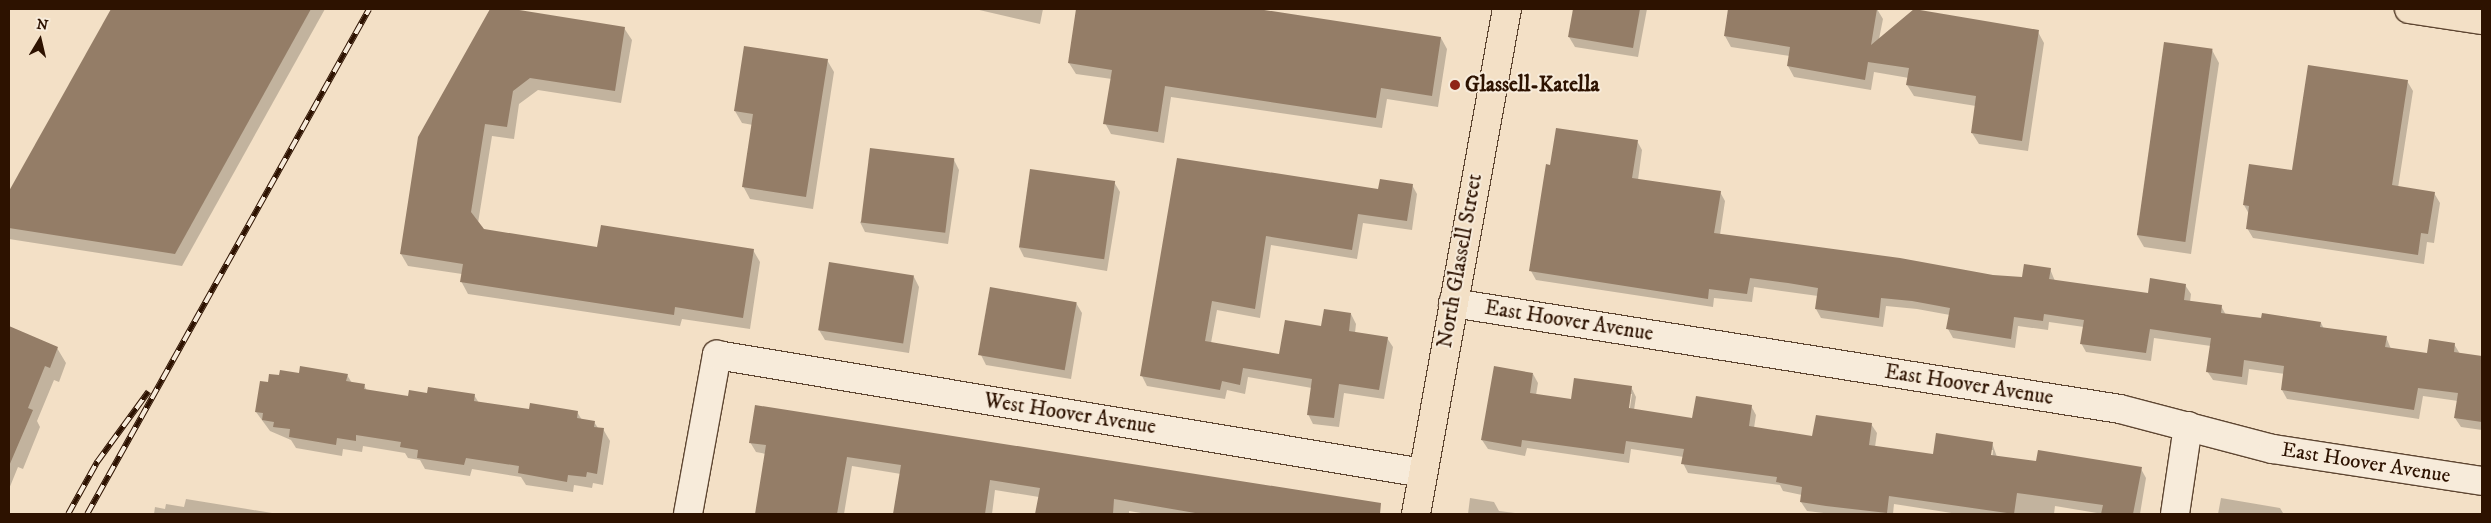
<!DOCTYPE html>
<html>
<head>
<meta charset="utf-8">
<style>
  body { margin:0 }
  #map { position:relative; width:2491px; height:523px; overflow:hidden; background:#f3e0c6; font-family:"IM FELL DW Pica",serif }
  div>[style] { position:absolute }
  .shadow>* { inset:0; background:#0003 }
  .building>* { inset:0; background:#947d67; transform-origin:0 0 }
  .roads { filter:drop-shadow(1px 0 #5e4632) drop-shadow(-1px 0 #5e4632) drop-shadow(0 1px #5e4632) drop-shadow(0 -1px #5e4632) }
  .minor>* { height:28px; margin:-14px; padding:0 14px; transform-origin:14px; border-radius:14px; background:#f7ebda }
  .major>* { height:28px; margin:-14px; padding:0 14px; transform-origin:14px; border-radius:14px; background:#f3e0c6 }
  .rail>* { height:5.5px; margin-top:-2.75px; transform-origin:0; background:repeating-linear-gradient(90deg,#f7ebda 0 11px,#2d1200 0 22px); box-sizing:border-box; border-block:1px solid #2d1200 }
  .dots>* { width:14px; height:14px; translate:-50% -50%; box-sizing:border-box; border:2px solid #f7ebda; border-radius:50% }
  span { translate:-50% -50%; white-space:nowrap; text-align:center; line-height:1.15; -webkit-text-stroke:4px #f7ebda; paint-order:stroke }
  .poi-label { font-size:21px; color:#2d1200; font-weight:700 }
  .left { translate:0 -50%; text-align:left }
  .street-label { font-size:21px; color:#2d1200 }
  .frame { position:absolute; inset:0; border:10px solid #2d1200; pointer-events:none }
  .north { position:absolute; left:15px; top:15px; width:50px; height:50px; -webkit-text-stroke:4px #f7ebda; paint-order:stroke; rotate:9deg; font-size:14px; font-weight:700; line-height:20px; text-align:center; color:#2d1200 }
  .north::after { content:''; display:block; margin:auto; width:18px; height:22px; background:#2d1200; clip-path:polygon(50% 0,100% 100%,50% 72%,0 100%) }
</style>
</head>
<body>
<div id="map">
  <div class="shadow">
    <i style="clip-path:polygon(112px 9px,325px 9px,182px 266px,9px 239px,9px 194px)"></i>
    <i style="clip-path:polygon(491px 9px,624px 28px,632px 40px,621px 103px,538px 90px,519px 104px,514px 139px,492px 136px,478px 223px,484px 231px,598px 248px,753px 250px,760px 262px,750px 329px,682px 319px,680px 326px,468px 294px,461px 281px,462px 274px,408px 266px,401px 254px,419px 137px)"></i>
    <i style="clip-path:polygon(975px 9px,1043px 9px,1040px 24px)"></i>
    <i style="clip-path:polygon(1077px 9px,1249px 9px,1441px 38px,1447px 49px,1438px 107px,1387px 99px,1382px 128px,1171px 97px,1164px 143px,1111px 134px,1105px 123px,1112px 79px,1076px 74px,1069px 63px)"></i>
    <i style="clip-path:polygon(1574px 9px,1647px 9px,1638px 57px,1575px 47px,1569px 37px)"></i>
    <i style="clip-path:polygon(1730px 9px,1877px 9px,1883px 19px,1879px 39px,2038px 32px,2044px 43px,2028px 151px,1979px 144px,1972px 133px,1976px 106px,1914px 96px,1907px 85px,1909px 78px,1874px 72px,1871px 90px,1794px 77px,1788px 66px,1790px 56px,1731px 47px,1725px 36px)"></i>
    <i style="clip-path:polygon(2212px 50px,2219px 63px,2191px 254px,2144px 247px,2137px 235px)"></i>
    <i style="clip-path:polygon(827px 60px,834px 72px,813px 209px,750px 199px,743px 186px,753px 125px,742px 123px,735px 111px)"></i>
    <i style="clip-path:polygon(2407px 81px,2413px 91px,2398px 188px,2434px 193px,2440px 203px,2434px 243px,2427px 242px,2424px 264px,2253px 238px,2247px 228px,2249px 214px,2244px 205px,2293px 172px)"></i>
    <i style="clip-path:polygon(1637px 141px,1642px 150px,1638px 180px,1720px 192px,1725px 201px,1720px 235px,1993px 276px,2023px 279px,2050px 269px,2055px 281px,2149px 295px,2185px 285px,2191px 294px,2190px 302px,2221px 306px,2226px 315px,2321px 323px,2324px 329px,2386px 337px,2391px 349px,2428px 355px,2454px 344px,2460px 354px,2482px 357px,2482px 430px,2461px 427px,2455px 418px,2458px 401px,2423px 396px,2419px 419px,2287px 399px,2282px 390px,2285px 374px,2249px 369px,2247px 385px,2213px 380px,2207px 371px,2211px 346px,2154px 338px,2151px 361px,2086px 352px,2081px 343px,2084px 327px,2049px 322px,2048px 330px,2018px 326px,2015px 348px,1953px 338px,1948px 329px,1950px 315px,1917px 309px,1886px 306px,1883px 327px,1821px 318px,1816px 309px,1818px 296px,1754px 287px,1752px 302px,1714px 298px,1713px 307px,1536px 280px,1531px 271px,1551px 166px)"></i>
    <i style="clip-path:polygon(1178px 159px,1380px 191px,1412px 185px,1417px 194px,1412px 230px,1363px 223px,1357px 259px,1271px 245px,1260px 318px,1217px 310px,1211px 343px,1280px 355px,1322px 327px,1351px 314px,1356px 324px,1355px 333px,1387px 338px,1393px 347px,1384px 399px,1344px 393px,1339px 427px,1313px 424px,1308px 414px,1312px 388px,1248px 377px,1245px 394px,1227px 390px,1225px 399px,1147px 386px,1142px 376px)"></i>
    <i style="clip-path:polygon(954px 160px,959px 170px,948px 244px,865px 232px,860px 222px)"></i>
    <i style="clip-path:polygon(1114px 182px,1120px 192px,1107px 271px,1024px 257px,1019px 247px)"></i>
    <i style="clip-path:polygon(914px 277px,919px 287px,909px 353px,825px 340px,819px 330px)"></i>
    <i style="clip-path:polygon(1076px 303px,1082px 313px,1071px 379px,986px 365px,981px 355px)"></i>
    <i style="clip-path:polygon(9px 328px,57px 348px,66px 363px,59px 382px,54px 380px,37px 421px,40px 427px,23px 469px,18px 467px,9px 489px)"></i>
    <i style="clip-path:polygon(300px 374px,347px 375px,352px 383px,364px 385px,367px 391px,409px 398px,474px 395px,479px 403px,530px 411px,577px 412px,582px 420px,594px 422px,598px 428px,603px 429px,610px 441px,603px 485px,593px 483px,592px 488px,574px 485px,573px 492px,526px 485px,521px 477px,472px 469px,470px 476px,425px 469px,420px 460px,408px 458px,405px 453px,363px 446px,362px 452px,343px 449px,342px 456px,296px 448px,291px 440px,270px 431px,256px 412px,269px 384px,280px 377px)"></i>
    <i style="clip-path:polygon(evenodd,1533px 374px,1538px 383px,1536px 395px,1572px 400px,1631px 387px,1636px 397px,1634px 410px,1693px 419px,1751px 406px,1756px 415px,1754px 428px,1813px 438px,1871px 424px,1877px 433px,1875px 447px,1934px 455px,1992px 443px,1997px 457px,2037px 463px,2141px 469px,2146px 478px,2140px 514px,2103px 514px,2055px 506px,2054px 514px,1958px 514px,1894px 504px,1893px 514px,1832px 514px,1807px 511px,1801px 502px,1802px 495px,1783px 491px,1780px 485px,1688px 473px,1683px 463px,1684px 457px,1631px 449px,1629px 463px,1527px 448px,1525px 456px,1488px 449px,1482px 440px,1533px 374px,1629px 394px,1632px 394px,1629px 414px,1626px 414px,1629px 394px,1533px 374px,1991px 450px,1993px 450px,1992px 461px,1989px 461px,1991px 450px)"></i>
    <i style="clip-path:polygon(750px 442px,1364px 511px,1363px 514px,1147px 514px,1129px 511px,1129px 514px,1036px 514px,1039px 497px,995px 490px,992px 514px,894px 514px,901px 474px,852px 466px,844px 514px,756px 514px,766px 454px,756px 452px)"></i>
    <i style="clip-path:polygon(1470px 498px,1494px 502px,1499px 511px,1523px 514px,1468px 514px)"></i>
    <i style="clip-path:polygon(2221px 498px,2280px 508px,2283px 513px,2295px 514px,2218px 514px)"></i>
    <i style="clip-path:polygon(186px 499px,278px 514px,154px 514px,155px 507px,165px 509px,166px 504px,184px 507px)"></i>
  </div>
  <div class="building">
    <i style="clip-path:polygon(111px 9px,311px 9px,175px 254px,9px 228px,9px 191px)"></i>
    <i style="clip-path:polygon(490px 9px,513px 9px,625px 27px,615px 91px,530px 78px,513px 91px,507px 127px,485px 124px,471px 212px,484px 229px,597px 247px,601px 225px,754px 249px,743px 318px,675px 307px,674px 315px,460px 282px,463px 264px,400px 254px,418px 137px)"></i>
    <i style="clip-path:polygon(1076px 9px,1258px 9px,1441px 37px,1432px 96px,1381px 88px,1376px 118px,1165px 86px,1158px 132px,1103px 124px,1112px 70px,1068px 63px)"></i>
    <i style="clip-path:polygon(1573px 9px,1640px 9px,1633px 48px,1568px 37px)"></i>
    <i style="clip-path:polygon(1728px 9px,1877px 9px,1871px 45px,1914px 9px,2039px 30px,2022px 141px,1971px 133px,1976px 96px,1906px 85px,1909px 68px,1868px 62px,1865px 80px,1787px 66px,1790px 47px,1724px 36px)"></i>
    <i style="left:2164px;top:42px;width:49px;height:195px;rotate:8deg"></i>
    <i style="clip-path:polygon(744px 46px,828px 59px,806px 197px,742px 187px,753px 114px,734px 111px)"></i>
    <i style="clip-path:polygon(2308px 65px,2408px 80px,2392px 185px,2435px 192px,2428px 234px,2421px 233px,2418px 255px,2246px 229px,2249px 206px,2243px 205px,2249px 164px,2292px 170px)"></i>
    <i style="clip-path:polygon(1556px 128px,1638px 140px,1632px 178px,1721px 191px,1714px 233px,1900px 258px,1993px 275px,2022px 277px,2024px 264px,2051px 268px,2049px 279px,2148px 293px,2150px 278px,2186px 284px,2184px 300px,2222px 305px,2221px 313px,2261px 318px,2262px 313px,2321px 322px,2320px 327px,2387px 336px,2385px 347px,2427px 353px,2429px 339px,2455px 343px,2454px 352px,2482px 356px,2482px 422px,2454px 418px,2458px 393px,2418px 388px,2414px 410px,2281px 390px,2284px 366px,2244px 360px,2242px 377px,2206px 372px,2211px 338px,2150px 329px,2146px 353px,2080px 344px,2084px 320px,2044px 314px,2043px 321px,2014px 317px,2011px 339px,1946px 329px,1950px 308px,1912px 301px,1881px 298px,1879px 318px,1815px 309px,1818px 288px,1788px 283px,1750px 278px,1747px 294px,1709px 289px,1708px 299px,1529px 271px,1546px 164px,1550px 165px)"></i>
    <i style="left:870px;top:148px;width:85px;height:75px;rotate:7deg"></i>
    <i style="clip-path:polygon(1177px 158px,1378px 189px,1380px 179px,1413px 184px,1407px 221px,1358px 214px,1352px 250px,1266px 236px,1255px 309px,1212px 301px,1205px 341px,1279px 354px,1285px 320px,1321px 326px,1324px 309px,1351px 313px,1349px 331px,1388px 337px,1379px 390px,1339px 384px,1334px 418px,1307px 415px,1312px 379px,1243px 368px,1240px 385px,1222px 381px,1220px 390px,1140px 376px)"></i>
    <i style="left:1030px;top:169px;width:86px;height:79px;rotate:8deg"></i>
    <i style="left:829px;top:262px;width:86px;height:69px;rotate:9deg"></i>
    <i style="left:990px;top:287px;width:88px;height:69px;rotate:10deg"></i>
    <i style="clip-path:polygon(9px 326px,58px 347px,50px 368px,45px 366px,28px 408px,33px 410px,9px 466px)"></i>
    <i style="clip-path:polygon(300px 366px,348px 374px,346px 381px,365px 384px,364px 389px,408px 396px,409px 390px,427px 393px,428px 387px,475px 394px,474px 401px,529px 409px,530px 403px,578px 411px,577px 418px,595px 421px,594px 427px,604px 428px,597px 474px,587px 472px,586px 477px,568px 475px,567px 482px,518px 473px,519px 466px,466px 458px,464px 465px,417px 458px,418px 450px,400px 447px,401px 442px,356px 435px,356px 441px,337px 438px,336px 445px,289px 437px,290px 429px,273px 427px,274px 422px,262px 420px,263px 413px,255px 412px,260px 381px,268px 382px,269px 374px,279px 375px,280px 370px,299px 373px)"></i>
    <i style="clip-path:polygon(1494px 366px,1533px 373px,1530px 393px,1571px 399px,1574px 378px,1632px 386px,1629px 408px,1692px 418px,1696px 396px,1752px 405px,1749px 426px,1812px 436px,1816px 415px,1872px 423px,1869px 445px,1933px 454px,1936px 433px,1993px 442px,1991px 455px,2036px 461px,2038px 450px,2142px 467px,2133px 514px,2101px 514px,2103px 505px,2017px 493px,2014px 514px,1889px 496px,1887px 513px,1826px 506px,1800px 502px,1802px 487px,1776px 482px,1777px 477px,1681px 464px,1684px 449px,1626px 441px,1624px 454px,1522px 440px,1521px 447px,1481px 440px)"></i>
    <i style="clip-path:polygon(755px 405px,1381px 503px,1380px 514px,1201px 514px,1114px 499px,1113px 514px,1035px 514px,1040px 488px,990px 480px,985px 514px,893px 514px,901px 465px,847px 457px,837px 514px,755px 514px,766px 445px,749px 443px)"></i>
  </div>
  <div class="roads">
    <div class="minor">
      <i style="left:1453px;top:303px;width:675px;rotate:9.03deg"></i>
      <i style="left:2120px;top:409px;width:158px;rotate:14.7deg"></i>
      <i style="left:2273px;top:449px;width:211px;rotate:8.7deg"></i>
      <i style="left:688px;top:514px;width:162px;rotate:-79.7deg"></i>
      <i style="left:717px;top:355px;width:716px;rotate:9.49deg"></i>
      <i style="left:2175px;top:514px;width:89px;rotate:-81.6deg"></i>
    </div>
    <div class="major">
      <i style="left:2409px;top:9px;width:74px;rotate:8.6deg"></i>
      <i style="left:1416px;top:514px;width:513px;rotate:-79.79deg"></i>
    </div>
  </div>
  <div class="rail">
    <i style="left:68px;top:514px;width:60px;rotate:-60.9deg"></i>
    <i style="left:97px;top:462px;width:87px;rotate:-53.9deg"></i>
    <i style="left:87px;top:514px;width:578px;rotate:-60.82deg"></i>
  </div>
  <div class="dots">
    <i style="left:1455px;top:85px;background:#8f2418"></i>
  </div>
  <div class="poi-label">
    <span class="left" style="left:1465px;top:85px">Glassell-Katella</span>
  </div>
  <div class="street-label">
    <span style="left:1460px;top:261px;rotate:-80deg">North Glassell Street</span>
    <span style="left:1569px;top:321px;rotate:9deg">East Hoover Avenue</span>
    <span style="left:1969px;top:385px;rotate:9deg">East Hoover Avenue</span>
    <span style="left:1070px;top:414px;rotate:9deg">West Hoover Avenue</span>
    <span style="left:2366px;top:463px;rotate:9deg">East Hoover Avenue</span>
  </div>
  <div class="frame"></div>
  <div class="north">N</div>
</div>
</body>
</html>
